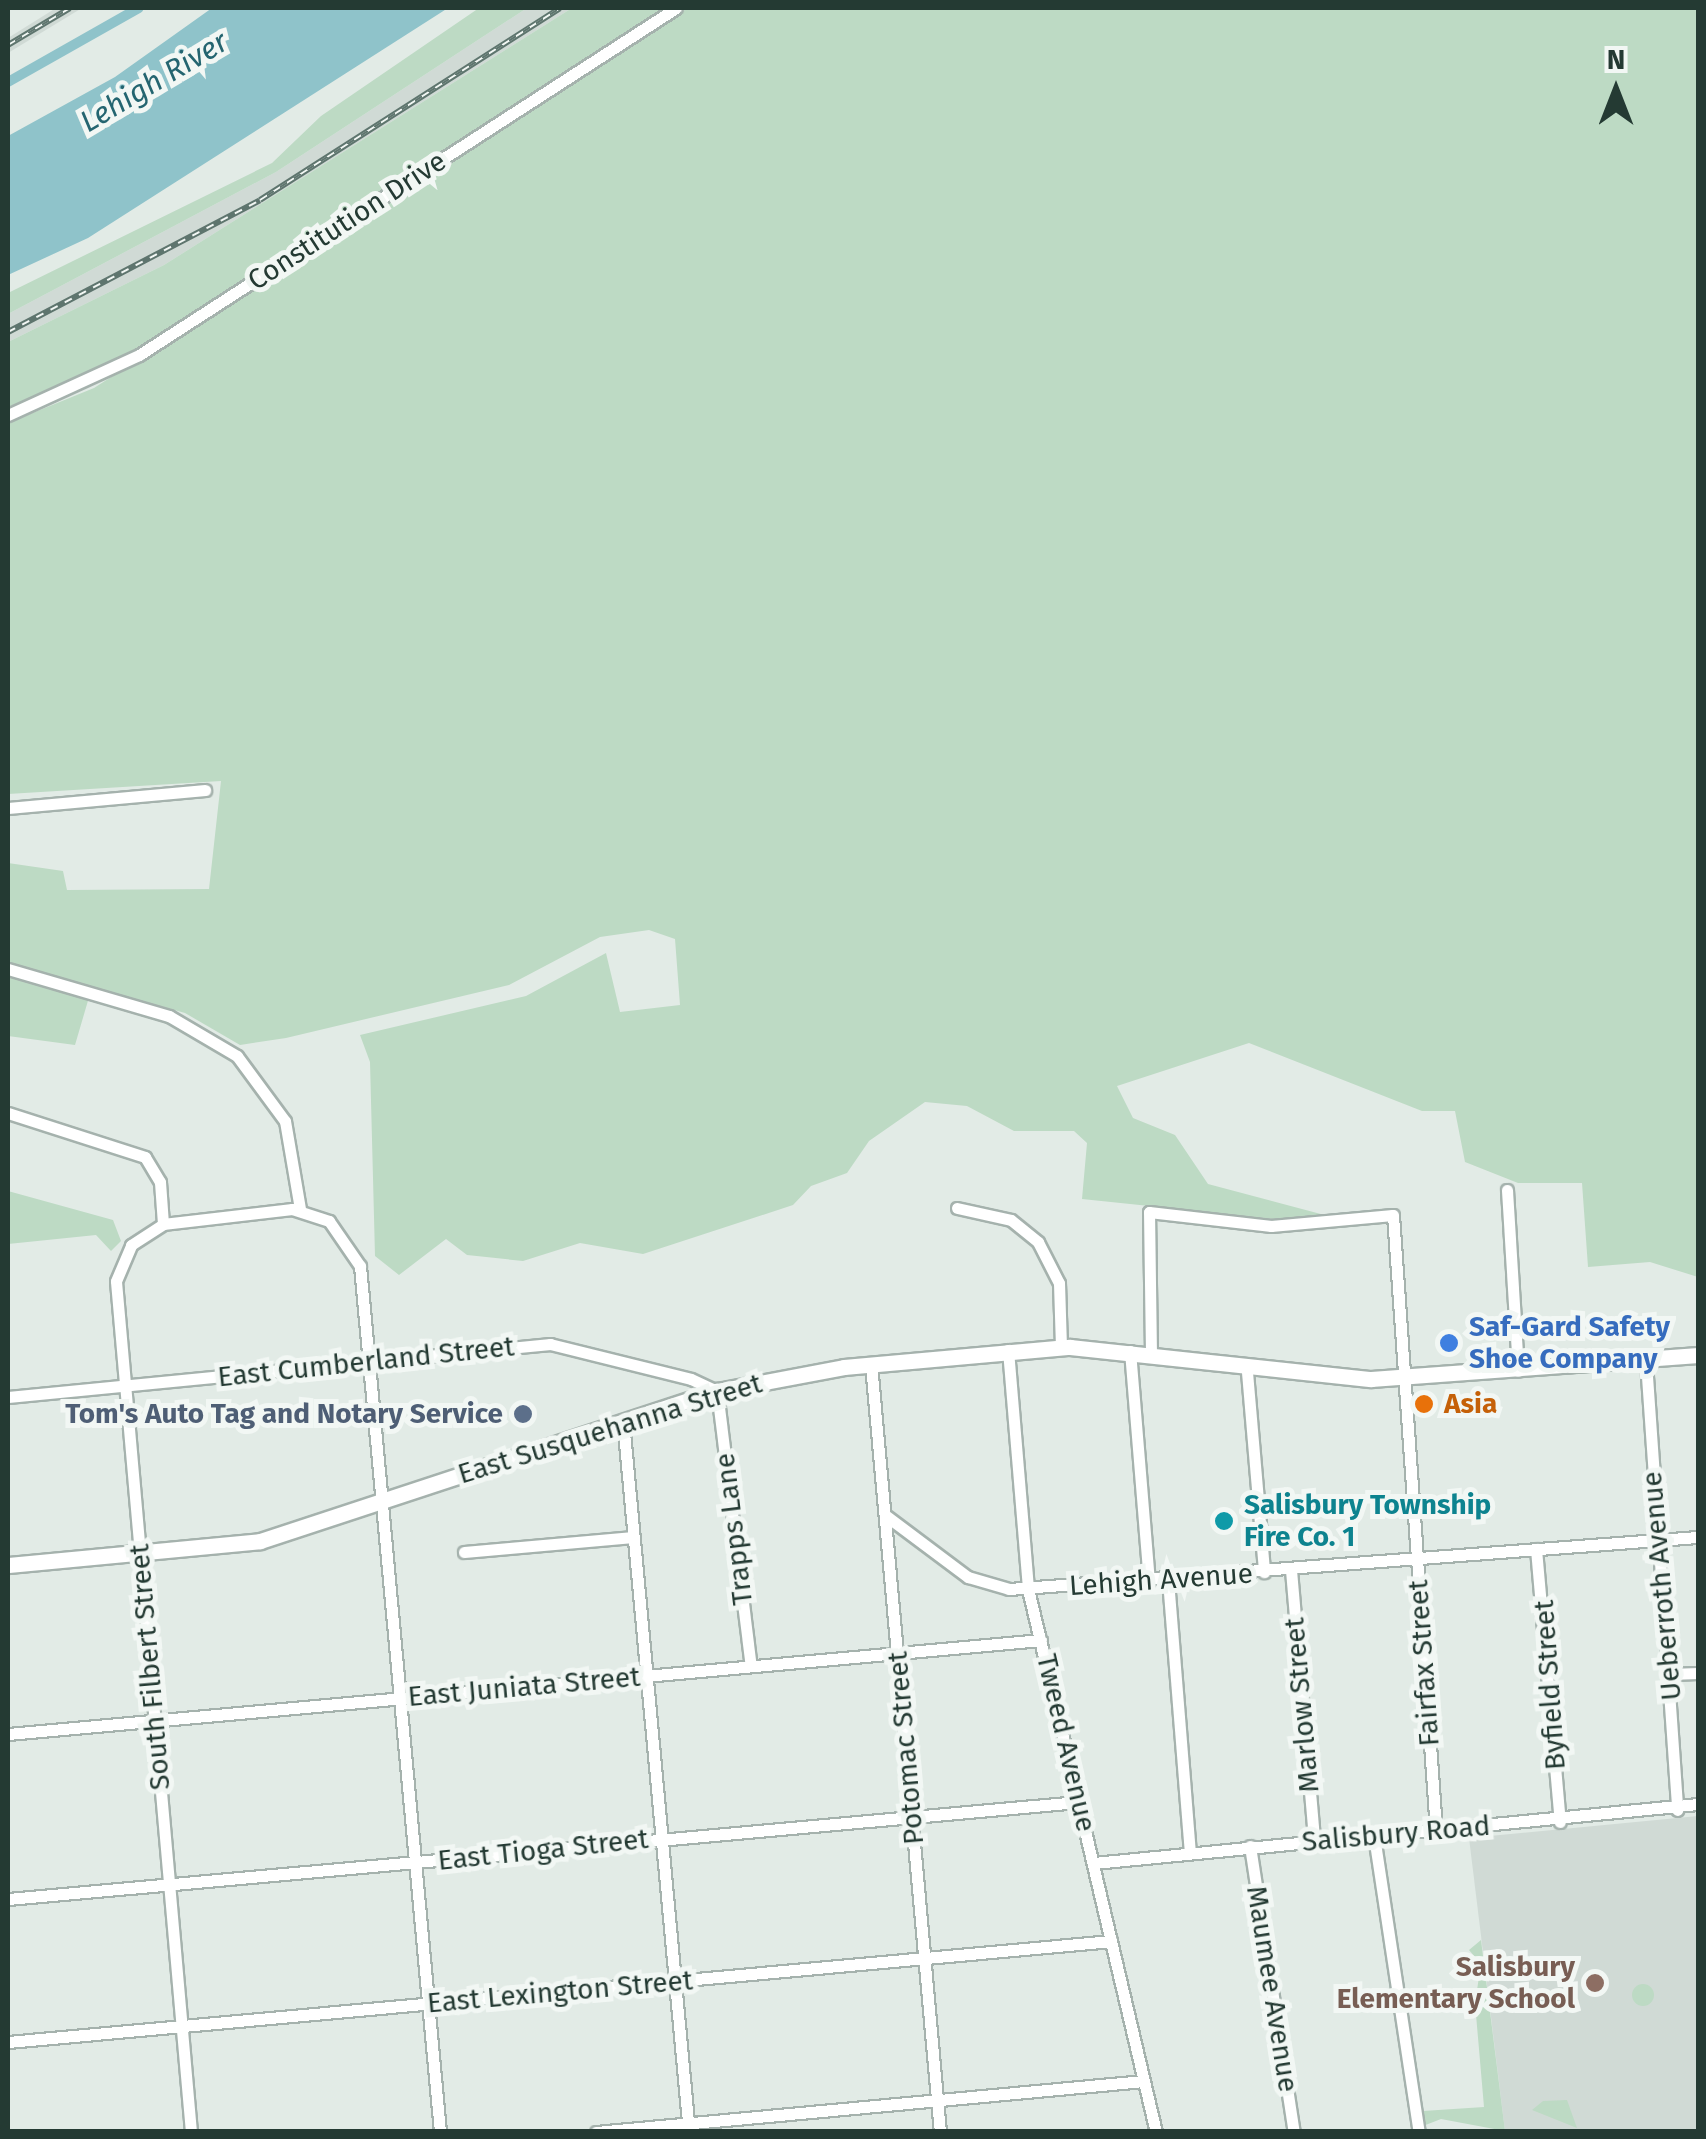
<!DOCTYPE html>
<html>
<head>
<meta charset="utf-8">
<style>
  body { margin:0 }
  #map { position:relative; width:1706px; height:2139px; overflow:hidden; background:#e2ebe6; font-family:"Fira Sans",sans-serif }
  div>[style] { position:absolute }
  .built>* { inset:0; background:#d0dad5 }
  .green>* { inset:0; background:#bddac4 }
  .round { border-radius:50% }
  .water>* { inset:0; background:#8fc3ca }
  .canal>* { height:10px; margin:-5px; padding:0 5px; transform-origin:5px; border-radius:5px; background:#8fc3ca }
  .roads { filter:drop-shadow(2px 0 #a5b2ad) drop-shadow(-2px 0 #a5b2ad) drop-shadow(0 2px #a5b2ad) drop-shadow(0 -2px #a5b2ad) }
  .street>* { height:11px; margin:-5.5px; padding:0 5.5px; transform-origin:5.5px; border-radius:5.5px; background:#fff }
  .secondary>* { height:15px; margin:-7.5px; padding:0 7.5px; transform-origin:7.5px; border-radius:7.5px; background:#fff }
  .rail>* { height:6px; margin-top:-3px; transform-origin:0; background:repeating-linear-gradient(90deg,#f2f7f4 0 8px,#5e756e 0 16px); box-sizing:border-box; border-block:2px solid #5e756e }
  .dots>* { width:28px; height:28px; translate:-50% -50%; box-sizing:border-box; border:5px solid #f2f7f4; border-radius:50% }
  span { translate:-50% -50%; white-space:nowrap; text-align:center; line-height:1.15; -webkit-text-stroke:10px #f2f7f4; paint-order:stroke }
  .street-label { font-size:28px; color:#243a33 }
  .shop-label { font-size:28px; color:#366cbe; font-weight:700 }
  .left { translate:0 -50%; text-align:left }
  .food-label { font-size:28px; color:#c56008; font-weight:700 }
  .service-label { font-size:28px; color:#4e5e75; font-weight:700 }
  .right { translate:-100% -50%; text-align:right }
  .culture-label { font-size:28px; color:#0d838f; font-weight:700 }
  .education-label { font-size:28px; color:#785e54; font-weight:700 }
  .water-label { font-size:30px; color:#246570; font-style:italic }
  .frame { position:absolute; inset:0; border:10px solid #243a33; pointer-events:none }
  .north { position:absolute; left:1566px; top:40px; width:100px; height:100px; -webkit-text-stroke:8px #f2f7f4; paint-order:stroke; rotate:0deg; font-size:28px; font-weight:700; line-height:40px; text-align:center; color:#243a33 }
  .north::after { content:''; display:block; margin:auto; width:35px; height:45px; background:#243a33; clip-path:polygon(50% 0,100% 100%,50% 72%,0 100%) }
</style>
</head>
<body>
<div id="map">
  <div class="built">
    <i style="clip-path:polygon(56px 8px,82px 8px,8px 53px,8px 38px)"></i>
    <i style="clip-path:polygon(527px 8px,572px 8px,164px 265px,8px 342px,8px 314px,276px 172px)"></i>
    <i style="clip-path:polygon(1698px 1816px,1698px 2131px,1505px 2131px,1469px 1838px)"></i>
  </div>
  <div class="green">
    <i style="clip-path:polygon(479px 8px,527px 8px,276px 172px,8px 314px,8px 293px,272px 163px,321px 116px)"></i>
    <i style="clip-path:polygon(572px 8px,665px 8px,107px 369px,8px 407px,8px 342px,164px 265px)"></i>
    <i style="clip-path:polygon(688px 8px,1698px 8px,1698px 1277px,1650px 1262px,1588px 1267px,1582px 1183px,1518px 1183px,1465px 1162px,1455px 1111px,1422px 1111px,1249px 1043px,1117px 1086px,1133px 1118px,1175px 1135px,1208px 1184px,1332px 1217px,1302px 1222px,1082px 1199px,1087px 1143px,1074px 1131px,1014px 1131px,967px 1106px,925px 1102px,869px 1141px,847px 1173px,811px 1186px,793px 1205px,643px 1254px,580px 1243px,523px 1261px,467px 1255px,446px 1239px,399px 1275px,375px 1256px,370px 1062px,360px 1035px,526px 996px,606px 953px,620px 1012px,680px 1005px,675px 939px,649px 930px,600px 937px,509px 985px,286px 1038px,240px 1045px,185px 1013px,92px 987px,75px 1045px,8px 1036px,8px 863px,63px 871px,67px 890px,209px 889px,221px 781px,8px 794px,8px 423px,94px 388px)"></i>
    <i style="clip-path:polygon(8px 1191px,113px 1220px,121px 1241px,111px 1251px,96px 1235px,8px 1244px)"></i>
    <i style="clip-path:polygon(1481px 1940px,1505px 2131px,1441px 2119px,1423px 2126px,1423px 2111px,1484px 2107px,1475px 2003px,1481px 1964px,1469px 1950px)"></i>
    <i class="round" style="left:1632px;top:1984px;width:22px;height:22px"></i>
    <i style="clip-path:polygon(1567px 2100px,1577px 2128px,1532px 2110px,1543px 2101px)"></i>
  </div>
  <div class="water">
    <i style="clip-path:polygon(212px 8px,448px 8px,88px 238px,8px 275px,8px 136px,115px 77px)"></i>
  </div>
  <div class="canal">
    <i style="left:8px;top:82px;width:150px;rotate:-29.5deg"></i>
  </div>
  <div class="roads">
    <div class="street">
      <i style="left:8px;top:415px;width:144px;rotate:-24.6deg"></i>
      <i style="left:139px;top:355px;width:639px;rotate:-32.87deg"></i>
      <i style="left:8px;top:808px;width:198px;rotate:-5.2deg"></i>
      <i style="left:8px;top:969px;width:168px;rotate:16.3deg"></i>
      <i style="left:169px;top:1016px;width:79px;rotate:30.5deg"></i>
      <i style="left:237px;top:1056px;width:81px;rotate:53.6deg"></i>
      <i style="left:285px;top:1121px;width:89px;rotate:80.3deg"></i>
      <i style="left:8px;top:1113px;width:144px;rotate:17.8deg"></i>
      <i style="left:145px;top:1157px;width:29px;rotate:59deg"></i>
      <i style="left:160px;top:1182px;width:42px;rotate:85.9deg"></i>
      <i style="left:1507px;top:1190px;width:181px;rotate:86.5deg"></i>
      <i style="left:957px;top:1208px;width:55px;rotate:12.5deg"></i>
      <i style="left:1011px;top:1220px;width:35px;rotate:39deg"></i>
      <i style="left:1038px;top:1242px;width:46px;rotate:62.9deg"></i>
      <i style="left:1059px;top:1283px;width:64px;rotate:88.2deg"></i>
      <i style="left:1008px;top:1350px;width:240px;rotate:85.2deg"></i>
      <i style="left:1028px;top:1589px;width:558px;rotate:76.74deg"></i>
      <i style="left:1130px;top:1351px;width:231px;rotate:85.3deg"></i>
      <i style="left:1151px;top:1354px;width:142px;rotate:-90.8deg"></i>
      <i style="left:1149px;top:1212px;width:123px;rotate:6.5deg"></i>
      <i style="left:1271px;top:1226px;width:122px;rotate:-5.2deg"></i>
      <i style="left:1393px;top:1215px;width:617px;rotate:86deg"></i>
      <i style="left:1646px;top:1362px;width:449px;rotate:86deg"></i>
      <i style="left:871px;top:1364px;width:771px;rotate:84.87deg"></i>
      <i style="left:1247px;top:1372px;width:201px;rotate:85.1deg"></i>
      <i style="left:8px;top:1397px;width:545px;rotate:-5.58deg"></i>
      <i style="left:550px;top:1344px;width:145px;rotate:13.9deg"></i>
      <i style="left:691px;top:1379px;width:29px;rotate:25deg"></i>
      <i style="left:717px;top:1391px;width:277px;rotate:83deg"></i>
      <i style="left:623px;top:1421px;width:714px;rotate:84.7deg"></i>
      <i style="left:885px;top:1515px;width:104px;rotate:36.8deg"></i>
      <i style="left:968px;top:1577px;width:43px;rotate:16.3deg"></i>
      <i style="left:1009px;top:1589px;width:691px;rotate:-4.32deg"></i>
      <i style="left:1536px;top:1549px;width:274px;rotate:85deg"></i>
      <i style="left:464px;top:1552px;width:170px;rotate:-5.1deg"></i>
      <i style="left:1291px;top:1570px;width:271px;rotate:85.1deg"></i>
      <i style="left:1168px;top:1580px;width:273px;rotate:85.4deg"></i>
      <i style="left:1670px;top:1674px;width:28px;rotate:-2deg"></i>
      <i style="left:8px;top:1734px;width:1037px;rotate:-5.2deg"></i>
      <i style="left:1374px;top:1836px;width:299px;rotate:81.4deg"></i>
      <i style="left:1250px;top:1846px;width:289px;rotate:81.3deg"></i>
      <i style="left:1094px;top:1863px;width:607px;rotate:-5.58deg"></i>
      <i style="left:8px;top:1899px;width:1075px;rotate:-5.18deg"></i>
      <i style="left:8px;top:2042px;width:1108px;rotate:-5.23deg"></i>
      <i style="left:191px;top:2132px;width:854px;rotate:-95.04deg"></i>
      <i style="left:116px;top:1281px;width:39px;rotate:-67deg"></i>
      <i style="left:131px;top:1245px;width:38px;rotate:-33deg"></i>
      <i style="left:163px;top:1224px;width:130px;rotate:-6.6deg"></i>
      <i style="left:292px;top:1209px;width:39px;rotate:18deg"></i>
      <i style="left:329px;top:1221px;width:55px;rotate:55.4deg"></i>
      <i style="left:360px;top:1266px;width:870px;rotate:84.72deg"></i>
      <i style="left:596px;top:2132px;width:550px;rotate:-5.32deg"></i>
    </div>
    <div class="secondary">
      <i style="left:8px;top:1565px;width:253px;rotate:-5.4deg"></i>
      <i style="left:260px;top:1541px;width:481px;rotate:-18.2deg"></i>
      <i style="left:717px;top:1391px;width:129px;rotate:-10.7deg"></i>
      <i style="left:844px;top:1367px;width:227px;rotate:-5.1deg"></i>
      <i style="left:1070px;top:1347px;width:303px;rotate:6.1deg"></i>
      <i style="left:1371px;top:1379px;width:328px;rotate:-4.2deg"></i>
    </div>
  </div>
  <div class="rail">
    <i style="left:8px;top:45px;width:72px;rotate:-30.8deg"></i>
    <i style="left:8px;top:332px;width:284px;rotate:-27.6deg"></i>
    <i style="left:260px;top:200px;width:356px;rotate:-32.6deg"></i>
  </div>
  <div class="dots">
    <i style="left:1449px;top:1343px;background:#3f7fe0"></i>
    <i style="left:1424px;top:1404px;background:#e8710a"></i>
    <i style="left:523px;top:1414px;background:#5c6f8a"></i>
    <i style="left:1224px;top:1521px;background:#0f9aa8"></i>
    <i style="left:1595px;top:1983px;background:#8d6e63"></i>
  </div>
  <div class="street-label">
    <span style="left:347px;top:221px;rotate:-33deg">Constitution Drive</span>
    <span style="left:366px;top:1362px;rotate:-6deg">East Cumberland Street</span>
    <span style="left:610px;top:1429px;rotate:-17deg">East Susquehanna Street</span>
    <span style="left:734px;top:1529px;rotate:-97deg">Trapps Lane</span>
    <span style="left:1161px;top:1580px;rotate:-4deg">Lehigh Avenue</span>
    <span style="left:1662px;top:1586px;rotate:-95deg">Ueberroth Avenue</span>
    <span style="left:1424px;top:1663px;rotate:-94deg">Fairfax Street</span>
    <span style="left:150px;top:1667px;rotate:-95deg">South Filbert Street</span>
    <span style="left:1550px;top:1685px;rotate:-94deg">Byfield Street</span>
    <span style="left:524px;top:1687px;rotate:-5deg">East Juniata Street</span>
    <span style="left:1302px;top:1705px;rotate:-95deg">Marlow Street</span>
    <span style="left:1066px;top:1743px;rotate:77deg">Tweed Avenue</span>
    <span style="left:906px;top:1748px;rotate:-95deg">Potomac Street</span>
    <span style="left:1396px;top:1834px;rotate:-5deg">Salisbury Road</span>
    <span style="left:543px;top:1850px;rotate:-6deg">East Tioga Street</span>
    <span style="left:1272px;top:1989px;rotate:81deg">Maumee Avenue</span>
    <span style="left:560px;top:1992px;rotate:-5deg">East Lexington Street</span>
  </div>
  <div class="shop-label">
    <span class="left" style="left:1469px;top:1343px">Saf-Gard Safety<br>Shoe Company</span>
  </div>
  <div class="food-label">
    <span class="left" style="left:1444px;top:1404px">Asia</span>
  </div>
  <div class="service-label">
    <span class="right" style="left:503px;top:1414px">Tom's Auto Tag and Notary Service</span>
  </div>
  <div class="culture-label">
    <span class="left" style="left:1244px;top:1521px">Salisbury Township<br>Fire Co. 1</span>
  </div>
  <div class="education-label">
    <span class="right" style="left:1575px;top:1983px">Salisbury<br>Elementary School</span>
  </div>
  <div class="water-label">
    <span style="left:154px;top:82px;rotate:-31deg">Lehigh River</span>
  </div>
  <div class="frame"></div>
  <div class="north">N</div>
</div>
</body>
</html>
